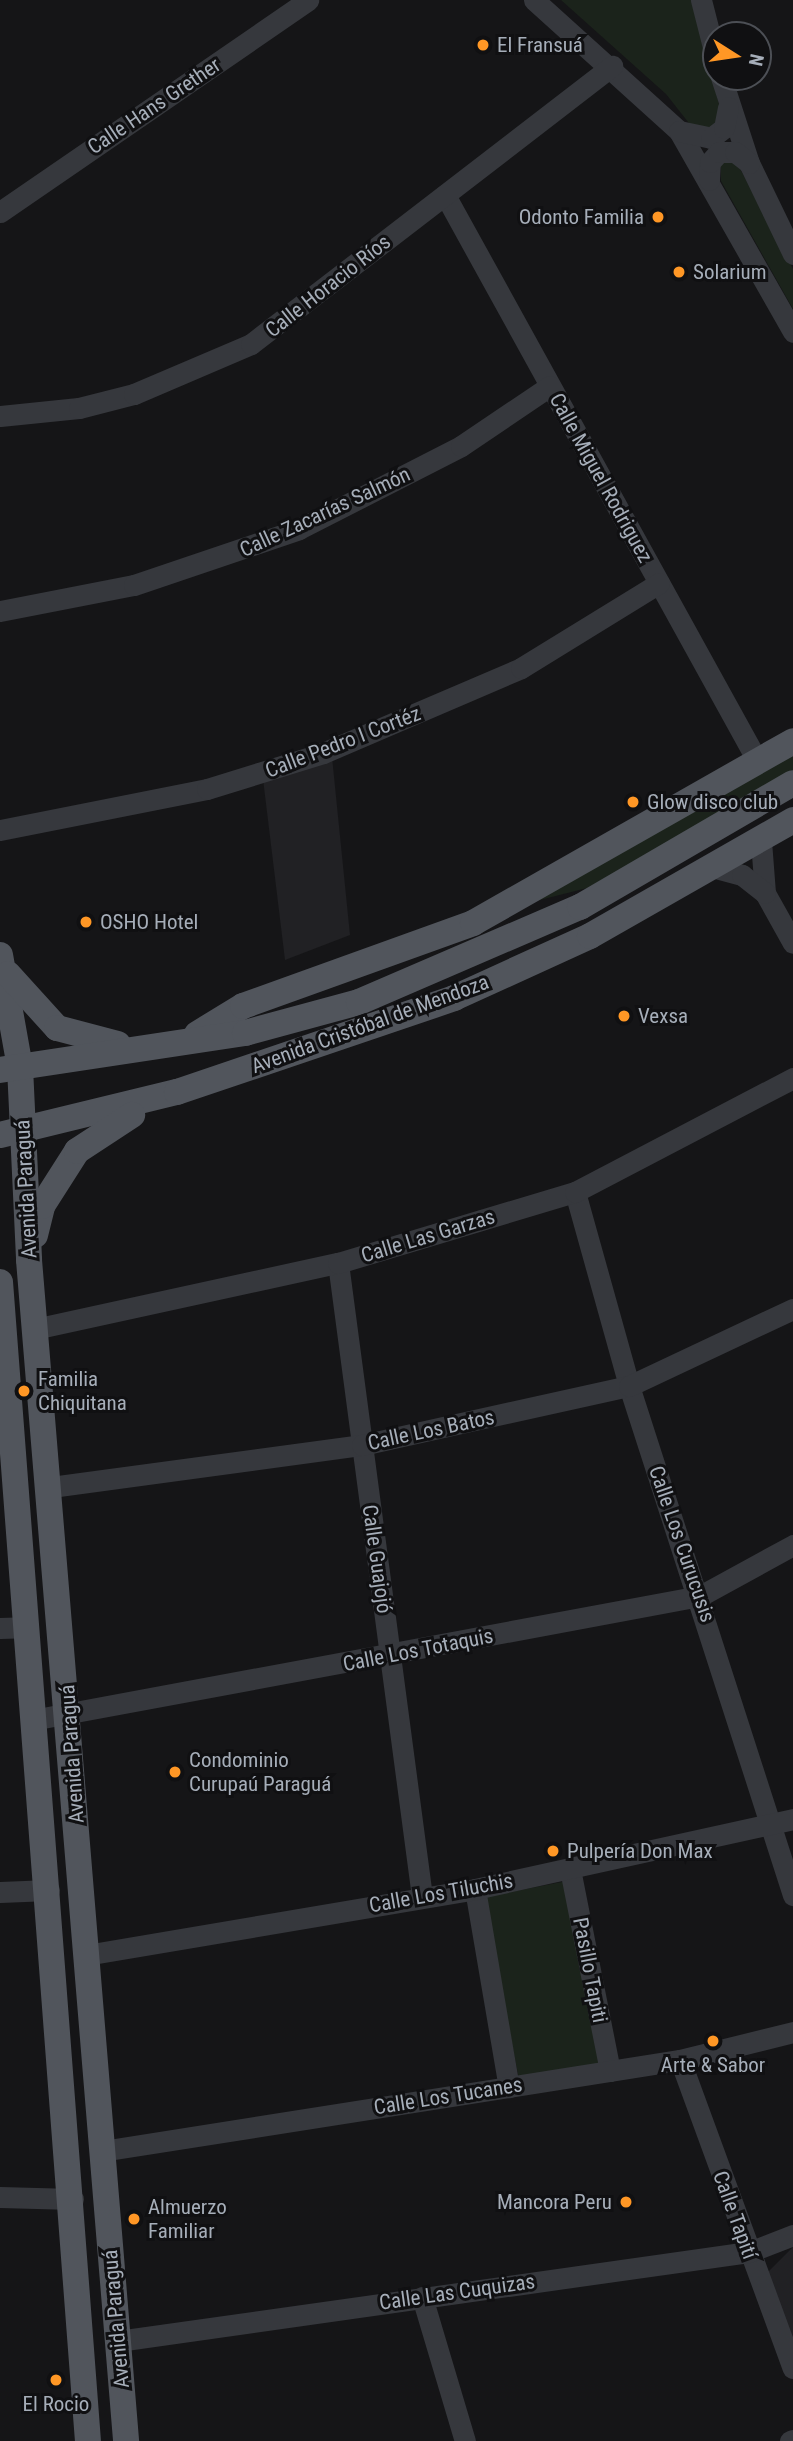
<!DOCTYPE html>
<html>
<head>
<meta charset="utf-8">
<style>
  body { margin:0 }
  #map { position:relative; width:793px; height:2441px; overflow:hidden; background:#151517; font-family:"Roboto Condensed",sans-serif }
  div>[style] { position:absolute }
  .built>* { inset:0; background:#212124 }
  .green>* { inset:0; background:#1b231b; transform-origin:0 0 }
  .minor>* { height:21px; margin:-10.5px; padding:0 10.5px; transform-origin:10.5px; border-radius:10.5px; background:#36383d }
  .major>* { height:26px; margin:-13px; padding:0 13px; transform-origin:13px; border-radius:13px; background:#51555c }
  .dots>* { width:19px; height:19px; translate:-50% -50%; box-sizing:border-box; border:4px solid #101012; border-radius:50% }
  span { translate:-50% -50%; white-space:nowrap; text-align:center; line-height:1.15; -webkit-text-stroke:6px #101012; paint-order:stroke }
  .poi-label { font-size:21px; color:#a6aeb9 }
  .left { translate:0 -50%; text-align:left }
  .right { translate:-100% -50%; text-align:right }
  .street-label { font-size:21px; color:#a6aeb9 }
  .north { position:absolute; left:702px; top:21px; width:70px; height:70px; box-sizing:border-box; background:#101012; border:2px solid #4c4f55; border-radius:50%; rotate:102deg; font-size:19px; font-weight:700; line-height:28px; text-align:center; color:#a6aeb9 }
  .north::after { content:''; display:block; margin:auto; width:24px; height:32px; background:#ff9725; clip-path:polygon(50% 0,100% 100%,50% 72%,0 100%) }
</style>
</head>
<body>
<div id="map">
  <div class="built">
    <i style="clip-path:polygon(332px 757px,350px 935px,285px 960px,263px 779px)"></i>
    <i style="clip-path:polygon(793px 2247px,793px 2344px,765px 2275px)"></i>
  </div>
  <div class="green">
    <i style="clip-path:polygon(561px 0,691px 0,720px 108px,714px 127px,692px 127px,666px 94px)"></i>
    <i style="clip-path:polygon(735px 159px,793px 269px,793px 309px,721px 181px,721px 162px)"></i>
    <i style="clip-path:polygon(793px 753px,793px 774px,587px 888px,532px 902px)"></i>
    <i style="left:567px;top:1881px;width:187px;height:85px;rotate:79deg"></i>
  </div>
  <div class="minor">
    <i style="left:534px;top:0;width:195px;rotate:42.1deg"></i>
    <i style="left:679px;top:131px;width:231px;rotate:60.4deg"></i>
    <i style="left:701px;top:0;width:61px;rotate:75.7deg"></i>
    <i style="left:721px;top:77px;width:90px;rotate:72deg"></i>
    <i style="left:749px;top:163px;width:101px;rotate:64.2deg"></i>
    <i style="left:679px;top:131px;width:33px;rotate:12deg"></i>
    <i style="left:711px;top:138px;width:16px;rotate:-38deg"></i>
    <i style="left:724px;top:128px;width:21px;rotate:-79deg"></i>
    <i style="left:709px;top:180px;width:18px;rotate:-87deg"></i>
    <i style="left:710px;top:162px;width:13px;rotate:-48deg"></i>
    <i style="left:719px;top:152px;width:16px"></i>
    <i style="left:735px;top:152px;width:18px;rotate:38deg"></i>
    <i style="left:445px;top:195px;width:648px;rotate:61.1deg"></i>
    <i style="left:0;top:212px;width:374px;rotate:-34.5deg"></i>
    <i style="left:0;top:416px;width:79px;rotate:-5.8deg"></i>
    <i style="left:79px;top:408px;width:57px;rotate:-14.3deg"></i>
    <i style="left:134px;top:394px;width:127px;rotate:-23.1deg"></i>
    <i style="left:251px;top:344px;width:456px;rotate:-37.6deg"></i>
    <i style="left:0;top:611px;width:136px;rotate:-11deg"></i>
    <i style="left:134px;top:585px;width:174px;rotate:-18.7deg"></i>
    <i style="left:299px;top:529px;width:182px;rotate:-27.1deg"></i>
    <i style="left:461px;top:446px;width:107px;rotate:-34deg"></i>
    <i style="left:0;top:830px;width:211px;rotate:-11.2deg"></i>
    <i style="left:207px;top:789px;width:121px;rotate:-17.2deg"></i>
    <i style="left:323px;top:753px;width:215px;rotate:-23.2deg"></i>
    <i style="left:521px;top:668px;width:162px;rotate:-31.6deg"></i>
    <i style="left:761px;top:841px;width:52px;rotate:85.6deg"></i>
    <i style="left:765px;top:893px;width:57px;rotate:60.8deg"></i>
    <i style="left:716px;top:868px;width:27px;rotate:15deg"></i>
    <i style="left:742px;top:875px;width:29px;rotate:38deg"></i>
    <i style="left:575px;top:1192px;width:201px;rotate:74.4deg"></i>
    <i style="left:629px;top:1386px;width:535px;rotate:72.14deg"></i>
    <i style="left:338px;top:1263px;width:640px;rotate:82.45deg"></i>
    <i style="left:39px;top:1328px;width:306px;rotate:-12.3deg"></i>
    <i style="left:338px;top:1263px;width:247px;rotate:-16.7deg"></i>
    <i style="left:575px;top:1192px;width:246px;rotate:-27.6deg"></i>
    <i style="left:51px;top:1487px;width:314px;rotate:-7.7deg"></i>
    <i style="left:362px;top:1445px;width:273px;rotate:-12.5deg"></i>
    <i style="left:629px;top:1386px;width:181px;rotate:-25.2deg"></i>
    <i style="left:0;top:1628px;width:24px;rotate:-2deg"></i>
    <i style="left:32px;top:1720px;width:679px;rotate:-10.52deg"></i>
    <i style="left:700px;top:1596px;width:106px;rotate:-28.7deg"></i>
    <i style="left:570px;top:1869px;width:206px;rotate:78.8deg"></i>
    <i style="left:475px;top:1889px;width:201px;rotate:80.3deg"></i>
    <i style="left:0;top:1892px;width:49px;rotate:-2.3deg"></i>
    <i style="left:86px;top:1955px;width:395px;rotate:-9.6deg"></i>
    <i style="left:475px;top:1889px;width:326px;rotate:-12.4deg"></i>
    <i style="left:680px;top:2060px;width:328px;rotate:69.9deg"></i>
    <i style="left:102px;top:2151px;width:585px;rotate:-8.95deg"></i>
    <i style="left:680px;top:2060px;width:116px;rotate:-13.9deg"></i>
    <i style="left:0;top:2197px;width:73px;rotate:1.6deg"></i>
    <i style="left:422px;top:2297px;width:150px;rotate:73.4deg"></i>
    <i style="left:118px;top:2341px;width:637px;rotate:-8.03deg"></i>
    <i style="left:749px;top:2252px;width:47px;rotate:-21.1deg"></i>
    <i style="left:790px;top:2441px;width:3px;rotate:-18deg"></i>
  </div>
  <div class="major">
    <i style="left:0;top:955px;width:114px;rotate:79.9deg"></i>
    <i style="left:20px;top:1067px;width:193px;rotate:87.3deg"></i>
    <i style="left:29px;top:1260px;width:1185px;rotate:85.3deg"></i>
    <i style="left:8px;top:974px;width:73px;rotate:47.8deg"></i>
    <i style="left:57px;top:1028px;width:63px;rotate:14.7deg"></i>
    <i style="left:197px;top:1034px;width:54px;rotate:-31.3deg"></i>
    <i style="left:243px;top:1006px;width:245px;rotate:-19.8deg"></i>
    <i style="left:473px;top:923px;width:368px;rotate:-29.6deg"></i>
    <i style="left:0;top:1070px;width:248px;rotate:-8.6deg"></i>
    <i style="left:245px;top:1033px;width:118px;rotate:-15.2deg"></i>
    <i style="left:359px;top:1002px;width:241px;rotate:-23.3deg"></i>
    <i style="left:580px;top:907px;width:246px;rotate:-30.2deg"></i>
    <i style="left:0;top:1135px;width:182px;rotate:-13.7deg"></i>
    <i style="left:177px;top:1092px;width:293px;rotate:-18.7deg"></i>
    <i style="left:454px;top:998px;width:149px;rotate:-24.5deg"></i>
    <i style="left:590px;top:936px;width:234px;rotate:-29.7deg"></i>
    <i style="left:35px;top:1235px;width:30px;rotate:-76deg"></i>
    <i style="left:42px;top:1206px;width:65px;rotate:-57.5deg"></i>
    <i style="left:77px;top:1151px;width:66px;rotate:-33.2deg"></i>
    <i style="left:0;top:1282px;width:1162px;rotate:85.66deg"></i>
  </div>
  <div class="dots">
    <i style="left:483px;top:45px;background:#ff9725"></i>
    <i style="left:658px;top:217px;background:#ff9725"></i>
    <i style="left:679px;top:272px;background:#ff9725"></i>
    <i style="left:633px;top:802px;background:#ff9725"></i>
    <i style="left:86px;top:922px;background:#ff9725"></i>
    <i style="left:624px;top:1016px;background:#ff9725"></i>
    <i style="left:24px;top:1391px;background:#ff9725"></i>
    <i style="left:175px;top:1772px;background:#ff9725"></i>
    <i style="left:553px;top:1851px;background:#ff9725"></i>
    <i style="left:713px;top:2041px;background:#ff9725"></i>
    <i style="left:626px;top:2202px;background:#ff9725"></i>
    <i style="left:134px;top:2219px;background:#ff9725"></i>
    <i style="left:56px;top:2380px;background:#ff9725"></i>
  </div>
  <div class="poi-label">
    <span class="left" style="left:497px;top:45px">El Fransuá</span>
    <span class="right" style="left:644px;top:217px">Odonto Familia</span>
    <span class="left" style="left:693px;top:272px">Solarium</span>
    <span class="left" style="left:647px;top:802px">Glow disco club</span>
    <span class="left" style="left:100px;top:922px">OSHO Hotel</span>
    <span class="left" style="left:638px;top:1016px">Vexsa</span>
    <span class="left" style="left:38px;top:1391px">Familia<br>Chiquitana</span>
    <span class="left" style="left:189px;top:1772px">Condominio<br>Curupaú Paraguá</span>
    <span class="left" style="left:567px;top:1851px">Pulpería Don Max</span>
    <span style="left:713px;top:2065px">Arte &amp; Sabor</span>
    <span class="right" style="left:612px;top:2202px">Mancora Peru</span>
    <span class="left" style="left:148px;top:2219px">Almuerzo<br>Familiar</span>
    <span style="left:56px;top:2404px">El Rocio</span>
  </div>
  <div class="street-label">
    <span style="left:154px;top:106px;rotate:-34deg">Calle Hans Grether</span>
    <span style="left:328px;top:286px;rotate:-38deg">Calle Horacio Ríos</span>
    <span style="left:601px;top:478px;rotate:61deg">Calle Miguel Rodriguez</span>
    <span style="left:325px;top:512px;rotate:-25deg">Calle Zacarías Salmón</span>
    <span style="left:343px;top:742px;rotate:-21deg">Calle Pedro I Cortéz</span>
    <span style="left:370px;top:1024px;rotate:-20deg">Avenida Cristóbal de Mendoza</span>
    <span style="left:26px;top:1189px;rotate:-93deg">Avenida Paraguá</span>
    <span style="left:428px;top:1236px;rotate:-17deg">Calle Las Garzas</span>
    <span style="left:431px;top:1430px;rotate:-12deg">Calle Los Batos</span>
    <span style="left:682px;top:1544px;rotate:71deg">Calle Los Curucusis</span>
    <span style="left:377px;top:1559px;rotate:82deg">Calle Guajojó</span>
    <span style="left:418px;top:1650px;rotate:-11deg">Calle Los Totaquis</span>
    <span style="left:72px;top:1754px;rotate:-94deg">Avenida Paraguá</span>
    <span style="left:441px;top:1893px;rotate:-10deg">Calle Los Tiluchis</span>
    <span style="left:590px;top:1970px;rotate:79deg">Pasillo Tapiti</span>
    <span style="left:448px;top:2096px;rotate:-9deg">Calle Los Tucanes</span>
    <span style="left:735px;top:2215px;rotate:70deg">Calle Tapití</span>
    <span style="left:457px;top:2292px;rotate:-8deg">Calle Las Cuquizas</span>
    <span style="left:116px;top:2319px;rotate:-95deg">Avenida Paraguá</span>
  </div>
  <div class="north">N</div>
</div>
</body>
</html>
